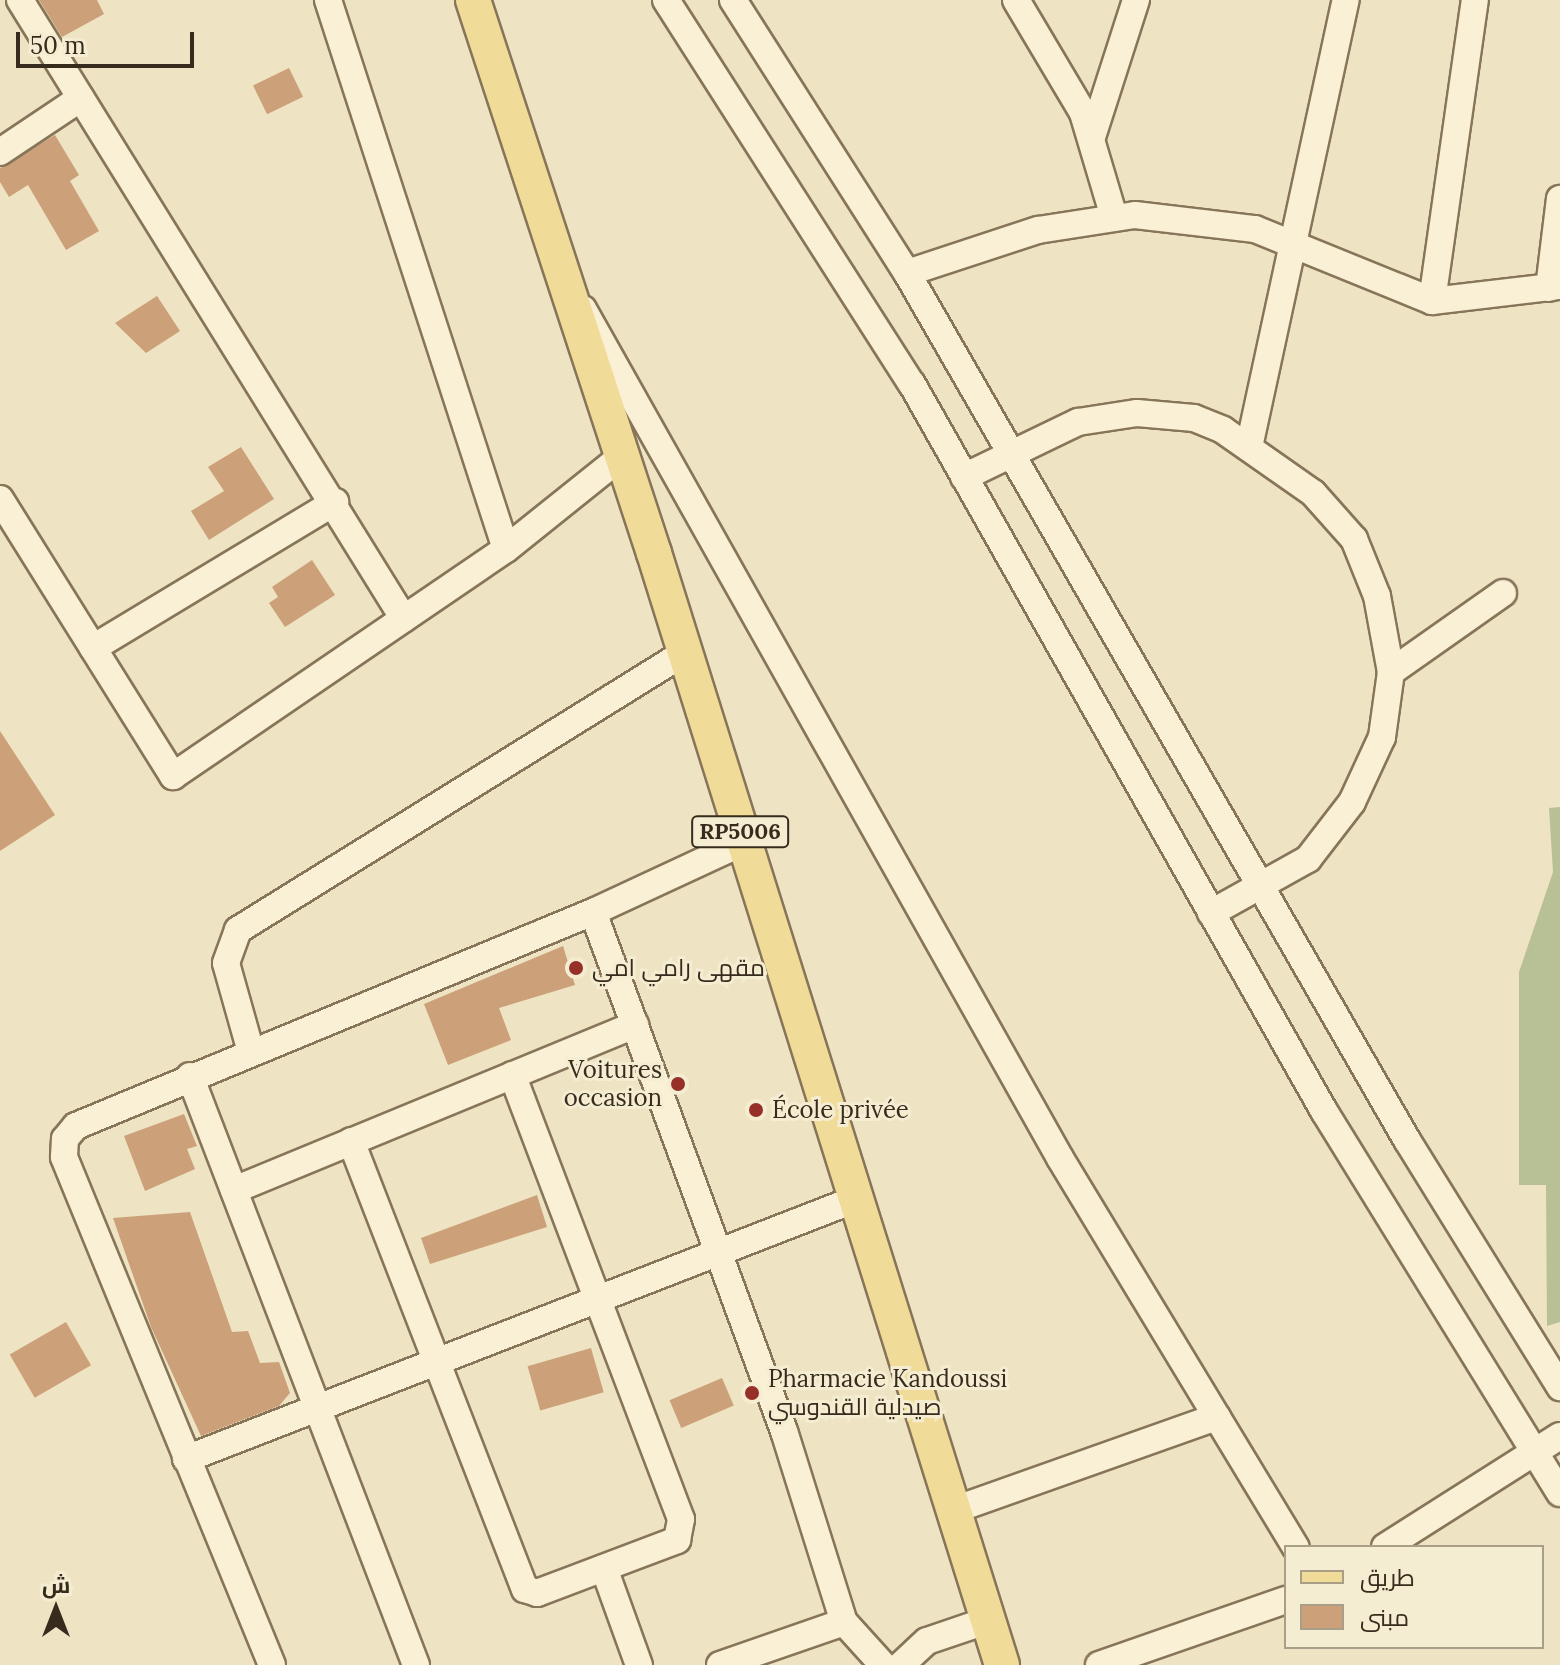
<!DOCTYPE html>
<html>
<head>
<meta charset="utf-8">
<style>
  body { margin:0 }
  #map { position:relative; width:1560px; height:1665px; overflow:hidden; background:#eee3c2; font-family:Lora,Cairo,serif }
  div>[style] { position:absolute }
  .cemetery>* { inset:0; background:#b8c095 }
  .building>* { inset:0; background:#cca078; transform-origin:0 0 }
  .roads { filter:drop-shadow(2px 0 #877559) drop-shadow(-2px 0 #877559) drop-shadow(0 2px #877559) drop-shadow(0 -2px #877559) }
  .minor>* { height:26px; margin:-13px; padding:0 13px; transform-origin:13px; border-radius:13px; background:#f9f0d5 }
  .major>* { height:34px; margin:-17px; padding:0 17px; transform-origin:17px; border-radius:17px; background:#f1db99 }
  .dots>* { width:22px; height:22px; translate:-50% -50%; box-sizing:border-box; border:4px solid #f5edd1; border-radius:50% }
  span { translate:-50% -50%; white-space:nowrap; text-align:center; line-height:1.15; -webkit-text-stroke:6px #f5edd1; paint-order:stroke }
  .shield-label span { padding:2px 6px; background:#f5edd1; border:2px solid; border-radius:6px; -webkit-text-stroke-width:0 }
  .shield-label { font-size:22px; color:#372b1d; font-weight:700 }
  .poi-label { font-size:24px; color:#372b1d }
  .left { translate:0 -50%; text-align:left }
  .right { translate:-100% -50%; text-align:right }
  .legend { position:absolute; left:1284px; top:1545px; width:260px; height:104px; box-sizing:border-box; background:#f5edd1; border:2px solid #a99f89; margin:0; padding:10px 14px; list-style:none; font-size:24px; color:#372b1d }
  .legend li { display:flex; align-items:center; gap:16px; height:40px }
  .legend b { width:40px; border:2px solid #a99f89 }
  .north { position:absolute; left:16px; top:1569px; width:80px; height:80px; -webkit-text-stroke:6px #f5edd1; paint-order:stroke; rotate:0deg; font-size:22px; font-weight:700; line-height:32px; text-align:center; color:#372b1d }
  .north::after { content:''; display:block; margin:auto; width:28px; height:36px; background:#372b1d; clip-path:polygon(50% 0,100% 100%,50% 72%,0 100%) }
  .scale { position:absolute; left:16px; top:32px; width:178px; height:36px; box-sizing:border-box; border:4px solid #372b1d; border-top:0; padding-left:10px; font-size:24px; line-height:28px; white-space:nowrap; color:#372b1d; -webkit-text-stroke:6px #f5edd1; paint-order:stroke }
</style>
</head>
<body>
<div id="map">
  <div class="cemetery">
    <i style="clip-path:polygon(1560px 807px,1560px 1322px,1547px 1326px,1546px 1185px,1519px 1185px,1519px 972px,1553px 872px,1549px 808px)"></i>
  </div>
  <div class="building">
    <i style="clip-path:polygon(39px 0,97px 0,104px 14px,62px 37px)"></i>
    <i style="left:289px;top:68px;width:32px;height:40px;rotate:64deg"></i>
    <i style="clip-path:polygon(55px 135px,79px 175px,70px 181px,99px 231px,66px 250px,28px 185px,9px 197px,0 182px,0 168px)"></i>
    <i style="clip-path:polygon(157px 296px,180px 331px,146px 353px,115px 323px)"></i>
    <i style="clip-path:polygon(241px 447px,274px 499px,209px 540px,191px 511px,224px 491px,208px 467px)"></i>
    <i style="clip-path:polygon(312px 560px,335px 595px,285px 627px,269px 603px,278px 597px,272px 587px)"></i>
    <i style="clip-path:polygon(0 731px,55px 815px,0 851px)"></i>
    <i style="clip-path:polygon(563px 946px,575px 985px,499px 1008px,511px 1040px,448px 1065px,424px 1004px)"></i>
    <i style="clip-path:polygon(184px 1114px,197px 1146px,187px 1149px,195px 1169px,145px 1191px,124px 1136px)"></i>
    <i style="clip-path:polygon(537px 1195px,547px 1227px,430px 1264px,421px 1238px)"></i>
    <i style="clip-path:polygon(190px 1212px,232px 1332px,248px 1331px,260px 1363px,279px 1362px,290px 1393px,279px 1406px,201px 1436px,151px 1327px,113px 1218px)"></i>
    <i style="left:66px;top:1322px;width:50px;height:65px;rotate:60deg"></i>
    <i style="left:591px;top:1348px;width:46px;height:66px;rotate:74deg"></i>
    <i style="left:722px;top:1378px;width:30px;height:57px;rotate:67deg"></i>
  </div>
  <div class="roads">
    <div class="minor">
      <i style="left:20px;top:0;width:728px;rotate:58.19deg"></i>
      <i style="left:328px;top:0;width:577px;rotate:72.04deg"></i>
      <i style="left:666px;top:0;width:456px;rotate:57.4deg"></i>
      <i style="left:912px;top:384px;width:836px;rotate:60.46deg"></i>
      <i style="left:1324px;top:1111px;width:449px;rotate:58.3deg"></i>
      <i style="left:733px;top:0;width:324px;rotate:57.5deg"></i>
      <i style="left:907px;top:273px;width:1001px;rotate:60.03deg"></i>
      <i style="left:1407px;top:1140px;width:291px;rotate:58.2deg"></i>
      <i style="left:1016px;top:0;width:131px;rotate:59.3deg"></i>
      <i style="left:1083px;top:113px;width:109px;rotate:73.4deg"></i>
      <i style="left:1092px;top:137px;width:144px;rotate:-72.2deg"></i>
      <i style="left:0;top:152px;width:97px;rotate:-33.7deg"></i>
      <i style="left:907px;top:273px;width:138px;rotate:-18.2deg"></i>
      <i style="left:1038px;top:230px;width:98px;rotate:-8.8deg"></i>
      <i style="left:1135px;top:215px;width:121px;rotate:6.7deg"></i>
      <i style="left:1255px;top:229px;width:191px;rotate:22.1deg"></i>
      <i style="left:1432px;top:301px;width:129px;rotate:-6.7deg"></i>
      <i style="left:1549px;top:288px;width:90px;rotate:-83deg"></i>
      <i style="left:1432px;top:301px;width:304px;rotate:-81.9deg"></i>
      <i style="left:583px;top:309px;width:974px;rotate:60.67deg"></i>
      <i style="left:1060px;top:1158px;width:455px;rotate:58.8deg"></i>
      <i style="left:1249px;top:447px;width:457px;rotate:-77.8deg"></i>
      <i style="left:964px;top:477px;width:127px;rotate:-25.8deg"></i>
      <i style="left:1078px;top:422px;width:60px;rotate:-8.7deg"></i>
      <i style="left:1137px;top:413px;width:57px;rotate:5deg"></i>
      <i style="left:1194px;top:418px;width:31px;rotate:22deg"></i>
      <i style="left:1223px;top:430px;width:110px;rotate:35deg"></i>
      <i style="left:1313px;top:493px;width:62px;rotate:48.3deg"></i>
      <i style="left:1354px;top:539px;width:61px;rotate:68deg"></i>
      <i style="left:1377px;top:596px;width:77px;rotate:79.6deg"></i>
      <i style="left:1391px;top:672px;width:66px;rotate:97.9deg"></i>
      <i style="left:1382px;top:737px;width:72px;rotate:114.8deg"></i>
      <i style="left:1352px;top:802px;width:72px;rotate:127.7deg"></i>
      <i style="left:1308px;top:859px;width:111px;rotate:150.9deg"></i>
      <i style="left:0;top:499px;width:327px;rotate:58deg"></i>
      <i style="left:173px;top:776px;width:403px;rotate:-34.3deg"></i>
      <i style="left:506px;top:549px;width:149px;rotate:-38.7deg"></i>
      <i style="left:93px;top:648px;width:283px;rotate:-31.1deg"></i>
      <i style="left:1391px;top:672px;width:137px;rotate:-35.2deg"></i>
      <i style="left:593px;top:912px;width:553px;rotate:69.8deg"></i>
      <i style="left:784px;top:1431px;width:200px;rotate:72.6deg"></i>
      <i style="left:844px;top:1622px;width:58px;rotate:47.8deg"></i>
      <i style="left:251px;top:1052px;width:92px;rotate:-105.7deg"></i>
      <i style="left:226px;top:963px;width:35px;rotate:-70deg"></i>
      <i style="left:238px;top:930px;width:525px;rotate:-31.84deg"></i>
      <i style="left:190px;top:1076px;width:631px;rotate:69.01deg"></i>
      <i style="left:351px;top:1141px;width:481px;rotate:68.8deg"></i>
      <i style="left:525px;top:1589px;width:13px;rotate:18deg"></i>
      <i style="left:537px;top:1593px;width:150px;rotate:-20.7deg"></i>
      <i style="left:677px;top:1540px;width:21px;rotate:-79deg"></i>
      <i style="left:681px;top:1519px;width:475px;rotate:-110.8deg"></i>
      <i style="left:234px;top:1190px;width:434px;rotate:-22.4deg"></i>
      <i style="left:186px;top:1459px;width:719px;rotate:-21.21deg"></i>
      <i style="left:954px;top:1510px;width:279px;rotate:-19.5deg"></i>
      <i style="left:1385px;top:1547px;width:207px;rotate:-32.4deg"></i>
      <i style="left:604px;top:1568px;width:103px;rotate:70.2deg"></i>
      <i style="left:272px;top:1665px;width:549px;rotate:-112.27deg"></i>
      <i style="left:64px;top:1157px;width:18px;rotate:-87deg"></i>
      <i style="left:65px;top:1139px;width:17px;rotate:-50deg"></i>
      <i style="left:76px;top:1126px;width:560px;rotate:-22.49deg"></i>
      <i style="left:593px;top:912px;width:166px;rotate:-24.9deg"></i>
      <i style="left:720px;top:1665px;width:131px;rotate:-19.1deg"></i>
      <i style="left:901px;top:1665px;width:35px;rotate:-43deg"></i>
      <i style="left:927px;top:1641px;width:65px;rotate:-18.7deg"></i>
      <i style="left:1099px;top:1665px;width:198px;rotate:-19.2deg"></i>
    </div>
    <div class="major">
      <i style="left:473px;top:0;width:582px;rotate:71.88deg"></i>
      <i style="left:654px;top:553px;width:1165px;rotate:72.62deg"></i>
    </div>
  </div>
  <div class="dots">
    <i style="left:576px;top:968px;background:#963029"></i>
    <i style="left:678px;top:1084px;background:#963029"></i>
    <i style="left:756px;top:1110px;background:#963029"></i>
    <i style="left:752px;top:1393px;background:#963029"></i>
  </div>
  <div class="shield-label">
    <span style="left:740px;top:832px">RP5006</span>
  </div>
  <div class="poi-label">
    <span class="left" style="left:592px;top:968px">مقهى رامي امي</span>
    <span class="right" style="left:662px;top:1084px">Voitures<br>occasion</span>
    <span class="left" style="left:772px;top:1110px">École privée</span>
    <span class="left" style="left:768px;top:1393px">Pharmacie Kandoussi<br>صيدلية القندوسي</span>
  </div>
  <ul class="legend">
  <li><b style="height:10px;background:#f1db99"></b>طريق</li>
  <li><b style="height:22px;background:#cca078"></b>مبنى</li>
  </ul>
  <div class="north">ش</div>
  <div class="scale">50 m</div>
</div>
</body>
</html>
